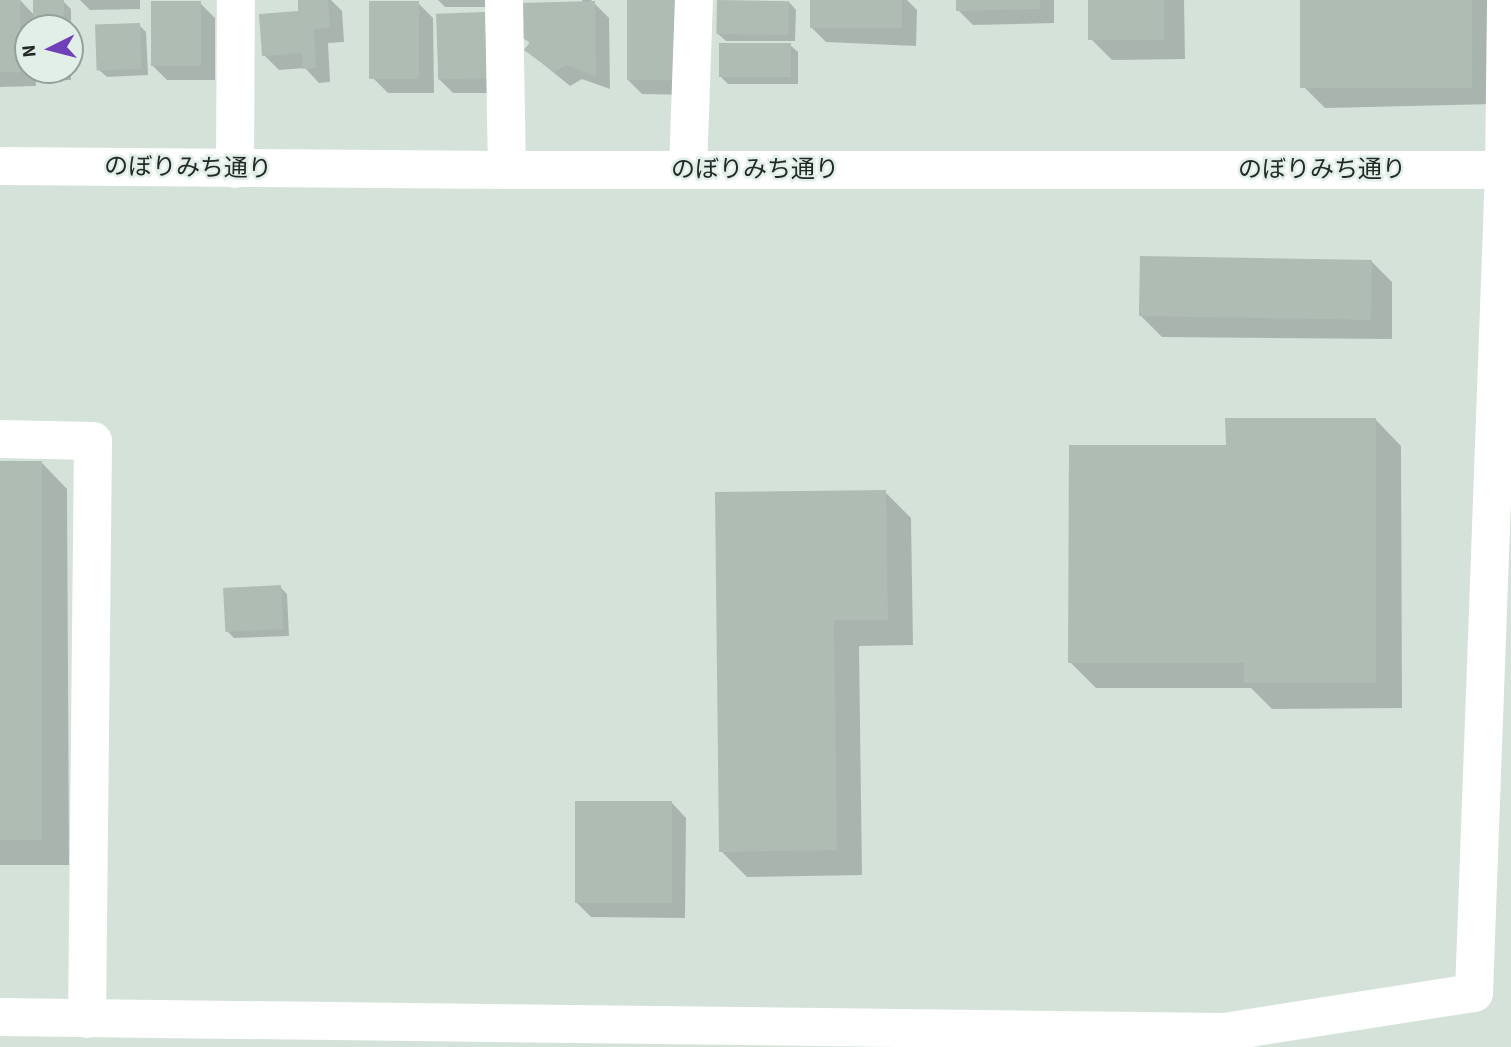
<!DOCTYPE html>
<html>
<head>
<meta charset="utf-8">
<style>
  body { margin:0 }
  #map { position:relative; width:1511px; height:1047px; overflow:hidden; background:#d4e2da; font-family:"Source Sans 3","Noto Sans JP",sans-serif }
  div>[style] { position:absolute }
  .shadow>* { inset:0; background:#0003 }
  .building>* { inset:0; background:#aebcb4; transform-origin:0 0 }
  .minor>* { height:38px; margin:-19px; padding:0 19px; transform-origin:19px; border-radius:19px; background:#fff }
  span { translate:-50% -50%; white-space:nowrap; text-align:center; line-height:1.15; -webkit-text-stroke:5px #e1efe8; paint-order:stroke }
  .street-label { font-size:24px; color:#232926 }
  .north { position:absolute; left:14px; top:14px; width:70px; height:70px; box-sizing:border-box; background:#e1efe8; border:2px solid #95a09a; border-radius:50%; rotate:264deg; font-size:19px; font-weight:700; line-height:28px; text-align:center; color:#232926 }
  .north::after { content:''; display:block; margin:auto; width:24px; height:32px; background:#6f40b8; clip-path:polygon(50% 0,100% 100%,50% 72%,0 100%) }
</style>
</head>
<body>
<div id="map">
  <div class="shadow">
    <i style="clip-path:polygon(evenodd,0 0,32px 0,20px 0,35px 16px,63px 1px,71px 9px,71px 71px,40px 72px,40px 75px,71px 75px,71px 80px,42px 80px,35px 73px,36px 86px,0 87px,0 0,28px 28px,70px 28px,70px 70px,28px 70px,28px 28px)"></i>
    <i style="clip-path:polygon(80px 0,140px 0,140px 9px,90px 10px)"></i>
    <i style="clip-path:polygon(300px 0,331px 0,342px 11px,344px 42px,328px 43px,330px 82px,319px 83px,305px 68px,279px 70px,264px 55px,300px 12px)"></i>
    <i style="clip-path:polygon(438px 0,491px 0,492px 7px,445px 7px)"></i>
    <i style="clip-path:polygon(582px 0,591px 0,609px 18px,610px 89px,582px 79px,570px 86px,526px 50px,531px 44px,524px 37px,583px 3px)"></i>
    <i style="clip-path:polygon(629px 0,692px 95px,642px 94px,627px 79px)"></i>
    <i style="clip-path:polygon(812px 0,907px 0,917px 10px,916px 46px,826px 42px,811px 27px)"></i>
    <i style="clip-path:polygon(958px 0,1054px 0,1054px 23px,973px 25px,958px 10px)"></i>
    <i style="clip-path:polygon(1090px 0,1184px 0,1185px 59px,1112px 60px,1091px 39px)"></i>
    <i style="clip-path:polygon(1302px 0,1492px 0,1494px 104px,1325px 108px,1304px 87px)"></i>
    <i style="clip-path:polygon(789px 2px,796px 10px,795px 41px,726px 41px,718px 34px)"></i>
    <i style="clip-path:polygon(200px 3px,215px 18px,215px 80px,167px 80px,152px 65px)"></i>
    <i style="clip-path:polygon(418px 3px,433px 18px,434px 93px,388px 93px,373px 78px)"></i>
    <i style="clip-path:polygon(438px 15px,501px 93px,453px 93px,438px 78px)"></i>
    <i style="clip-path:polygon(139px 25px,146px 32px,148px 75px,107px 77px,99px 70px)"></i>
    <i style="clip-path:polygon(790px 45px,798px 52px,798px 84px,728px 84px,721px 77px)"></i>
    <i style="clip-path:polygon(1371px 261px,1392px 282px,1392px 339px,1162px 337px,1141px 316px)"></i>
    <i style="clip-path:polygon(1376px 420px,1401px 446px,1402px 708px,1272px 709px,1251px 688px,1096px 688px,1070px 662px,1228px 447px)"></i>
    <i style="clip-path:polygon(0 463px,42px 463px,67px 489px,69px 865px,0 865px)"></i>
    <i style="clip-path:polygon(885px 492px,911px 518px,913px 645px,859px 646px,862px 875px,747px 877px,721px 851px)"></i>
    <i style="clip-path:polygon(280px 587px,287px 594px,289px 636px,234px 638px,227px 631px)"></i>
    <i style="clip-path:polygon(672px 803px,686px 818px,685px 918px,591px 917px,576px 902px)"></i>
  </div>
  <div class="building">
    <i style="left:0;top:0;width:20px;height:72px"></i>
    <i style="left:33px;top:0;width:31px;height:28px"></i>
    <i style="clip-path:polygon(298px 0,328px 0,330px 28px,314px 29px,316px 68px,303px 69px,302px 53px,262px 56px,259px 14px,298px 11px)"></i>
    <i style="left:627px;top:0;width:53px;height:80px"></i>
    <i style="left:717px;top:0;width:72px;height:34px;rotate:1deg"></i>
    <i style="left:810px;top:0;width:92px;height:28px"></i>
    <i style="clip-path:polygon(956px 0,1040px 0,1040px 9px,956px 11px)"></i>
    <i style="left:1088px;top:0;width:76px;height:40px"></i>
    <i style="left:1300px;top:0;width:172px;height:88px"></i>
    <i style="left:151px;top:1px;width:50px;height:65px"></i>
    <i style="left:369px;top:1px;width:50px;height:78px"></i>
    <i style="clip-path:polygon(595px 1px,596px 76px,566px 65px,554px 72px,524px 50px,530px 42px,522px 38px,520px 3px)"></i>
    <i style="left:485px;top:12px;width:66px;height:49px;rotate:88deg"></i>
    <i style="left:140px;top:23px;width:46px;height:45px;rotate:88deg"></i>
    <i style="left:719px;top:43px;width:72px;height:34px"></i>
    <i style="left:1140px;top:256px;width:232px;height:60px;rotate:1deg"></i>
    <i style="clip-path:polygon(1225px 418px,1376px 418px,1376px 683px,1244px 683px,1244px 663px,1068px 663px,1069px 445px,1226px 445px)"></i>
    <i style="left:0;top:461px;width:42px;height:379px"></i>
    <i style="clip-path:polygon(886px 490px,888px 620px,834px 620px,837px 850px,719px 852px,715px 492px)"></i>
    <i style="left:281px;top:585px;width:44px;height:58px;rotate:87deg"></i>
    <i style="left:575px;top:801px;width:97px;height:102px"></i>
  </div>
  <div class="minor">
    <i style="left:504px;top:0;width:170px;rotate:89deg"></i>
    <i style="left:0;top:166px;width:507px;rotate:0.45deg"></i>
    <i style="left:507px;top:170px;width:1004px"></i>
    <i style="left:235px;top:169px;width:169px;rotate:-89.7deg"></i>
    <i style="left:688px;top:170px;width:170px;rotate:-88deg"></i>
    <i style="left:0;top:439px;width:93px;rotate:1.2deg"></i>
    <i style="left:93px;top:441px;width:578px;rotate:90.59deg"></i>
    <i style="left:0;top:1017px;width:1224px;rotate:0.7deg"></i>
    <i style="left:1224px;top:1032px;width:253px;rotate:-8.9deg"></i>
    <i style="left:1474px;top:993px;width:824px;rotate:-87.91deg"></i>
    <i style="left:1504px;top:170px;width:170px;rotate:-89.3deg"></i>
  </div>
  <div class="street-label">
    <span style="left:188px;top:168px;rotate:1deg">のぼりみち通り</span>
    <span style="left:755px;top:170px">のぼりみち通り</span>
    <span style="left:1322px;top:170px">のぼりみち通り</span>
  </div>
  <div class="north">N</div>
</div>
</body>
</html>
